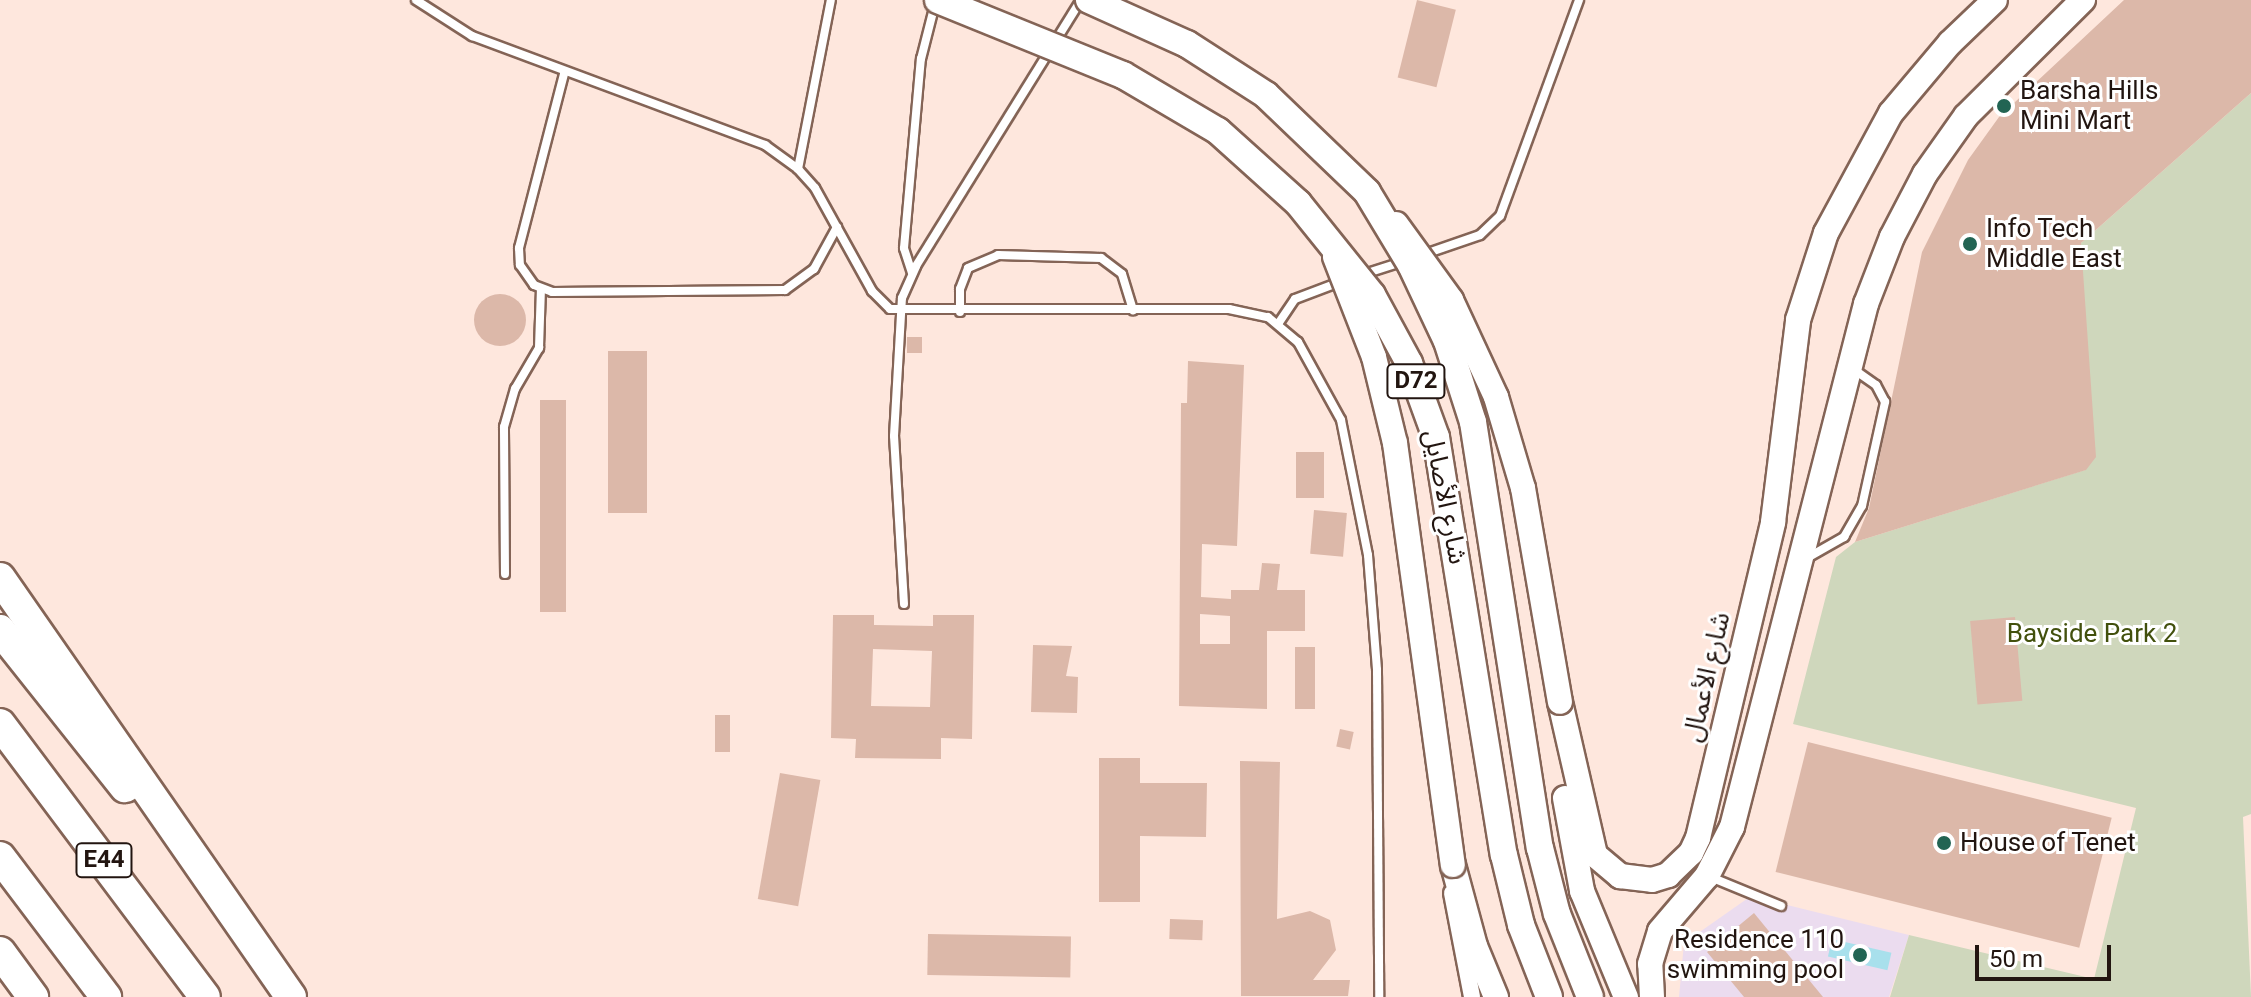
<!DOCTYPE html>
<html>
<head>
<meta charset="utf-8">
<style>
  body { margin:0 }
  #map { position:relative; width:2251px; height:997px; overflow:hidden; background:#fee7dd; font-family:Roboto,"Noto Sans Arabic",sans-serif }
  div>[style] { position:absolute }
  .commercial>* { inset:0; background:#ebdcef }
  .green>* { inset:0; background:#cfd7bc }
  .water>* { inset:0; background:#a8e0ec; transform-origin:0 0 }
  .building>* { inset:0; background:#dcb8a9; transform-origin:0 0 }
  .round { border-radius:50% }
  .roads { filter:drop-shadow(2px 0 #846456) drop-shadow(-2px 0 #846456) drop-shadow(0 2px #846456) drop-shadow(0 -2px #846456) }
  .lane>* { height:8px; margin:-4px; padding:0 4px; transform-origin:4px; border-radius:4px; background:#fff }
  .street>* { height:16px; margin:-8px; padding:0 8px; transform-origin:8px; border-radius:8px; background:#fff }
  .secondary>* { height:24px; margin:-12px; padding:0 12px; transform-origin:12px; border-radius:12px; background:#fff }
  .highway>* { height:30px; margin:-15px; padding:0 15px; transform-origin:15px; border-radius:15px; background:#fff }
  .bridges { filter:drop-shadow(2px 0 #846456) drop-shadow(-2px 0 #846456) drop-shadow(0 2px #846456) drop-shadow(0 -2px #846456) }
  .secondary-bridge>* { height:24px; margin:-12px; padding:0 12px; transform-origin:12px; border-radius:12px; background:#fff }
  .primary-bridge>* { height:26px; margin:-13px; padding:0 13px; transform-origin:13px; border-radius:13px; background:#fff }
  .dots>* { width:22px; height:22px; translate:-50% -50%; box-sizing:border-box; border:4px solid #fff; border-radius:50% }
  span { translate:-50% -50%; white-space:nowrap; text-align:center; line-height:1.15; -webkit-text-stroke:6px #fff; paint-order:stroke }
  .shield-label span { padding:2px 6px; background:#fff; border:2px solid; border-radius:6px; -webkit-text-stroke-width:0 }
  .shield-label { font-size:24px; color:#221510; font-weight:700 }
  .poi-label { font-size:26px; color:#221510 }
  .left { translate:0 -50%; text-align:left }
  .right { translate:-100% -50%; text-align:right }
  .street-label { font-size:26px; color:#221510 }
  .park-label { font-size:26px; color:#42500d }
  .scale { position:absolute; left:1975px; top:945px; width:136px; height:36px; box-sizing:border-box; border:4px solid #221510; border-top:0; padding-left:10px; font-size:24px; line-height:28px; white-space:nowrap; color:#221510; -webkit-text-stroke:6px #fff; paint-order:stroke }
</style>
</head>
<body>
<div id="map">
  <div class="commercial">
    <i style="clip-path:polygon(1751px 896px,1909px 935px,1889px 997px,1679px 997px,1684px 943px)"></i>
  </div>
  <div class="green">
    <i style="clip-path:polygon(2251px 93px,2251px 814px,2243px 817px,2251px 997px,1890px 997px,1909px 935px,2094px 979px,2136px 808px,1793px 724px,1836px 557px,1855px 542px,2085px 470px,2081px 243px)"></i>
  </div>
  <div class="water">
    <i style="left:1832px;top:939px;width:61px;height:18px;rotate:13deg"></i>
  </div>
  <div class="building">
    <i style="left:1417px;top:0;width:40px;height:80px;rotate:14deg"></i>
    <i style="clip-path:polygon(2124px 0,2251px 0,2251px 93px,2081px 243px,2096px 457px,2086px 470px,1855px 542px,1869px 508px,1922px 252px,1968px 160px,1999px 117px)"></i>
    <i class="round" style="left:474px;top:294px;width:52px;height:52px"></i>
    <i style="left:907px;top:337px;width:15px;height:16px"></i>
    <i style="left:608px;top:351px;width:39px;height:162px"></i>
    <i style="clip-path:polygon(evenodd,1188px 361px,1244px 365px,1237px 546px,1202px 544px,1201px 597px,1231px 599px,1231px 590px,1259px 590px,1262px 563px,1280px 564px,1277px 590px,1305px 590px,1305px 631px,1267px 631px,1267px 709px,1179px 706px,1181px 403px,1187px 403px,1188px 361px,1200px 614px,1230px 616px,1230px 644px,1200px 644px,1200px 614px)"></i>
    <i style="left:540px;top:400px;width:26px;height:212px"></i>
    <i style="left:1296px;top:452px;width:28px;height:46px"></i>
    <i style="left:1314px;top:510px;width:33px;height:44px;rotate:5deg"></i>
    <i style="clip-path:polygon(evenodd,833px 615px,874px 615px,874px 625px,933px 626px,933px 615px,974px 615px,972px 739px,941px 738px,941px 759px,855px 758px,856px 739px,831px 738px,833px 615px,873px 649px,932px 651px,930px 707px,871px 706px,873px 649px)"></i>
    <i style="left:2015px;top:617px;width:84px;height:45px;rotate:85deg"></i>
    <i style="clip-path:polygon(1033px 645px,1072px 646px,1066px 676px,1078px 677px,1077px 713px,1031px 712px)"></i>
    <i style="left:1295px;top:647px;width:20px;height:62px"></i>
    <i style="left:715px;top:715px;width:15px;height:37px"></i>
    <i style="left:1340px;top:729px;width:14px;height:18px;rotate:12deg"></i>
    <i style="left:1808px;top:742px;width:313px;height:134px;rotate:14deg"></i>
    <i style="clip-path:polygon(1099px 758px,1140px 758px,1140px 783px,1207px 783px,1206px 837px,1140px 836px,1140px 902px,1099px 902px)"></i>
    <i style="clip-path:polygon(1240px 761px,1280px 762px,1277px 919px,1310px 911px,1330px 920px,1336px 950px,1313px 980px,1350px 980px,1348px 996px,1241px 996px)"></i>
    <i style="left:780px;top:773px;width:41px;height:128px;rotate:10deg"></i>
    <i style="clip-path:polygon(1754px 913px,1823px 997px,1744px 997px,1707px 952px)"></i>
    <i style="left:1170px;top:919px;width:33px;height:20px;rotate:2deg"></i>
    <i style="left:928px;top:934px;width:143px;height:41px;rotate:1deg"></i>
  </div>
  <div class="roads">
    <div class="lane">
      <i style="left:416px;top:0;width:67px;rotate:32.7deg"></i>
      <i style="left:472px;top:36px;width:313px;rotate:20.4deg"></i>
      <i style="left:765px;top:145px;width:41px;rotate:36deg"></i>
      <i style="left:798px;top:169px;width:25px;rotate:48deg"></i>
      <i style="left:815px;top:188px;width:118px;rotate:61deg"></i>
      <i style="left:872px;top:291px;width:25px;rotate:45deg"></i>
      <i style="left:890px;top:309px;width:339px"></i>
      <i style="left:1229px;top:309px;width:40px;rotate:12deg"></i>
      <i style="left:1268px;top:317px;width:39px;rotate:40deg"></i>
      <i style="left:1298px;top:342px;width:89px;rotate:61.1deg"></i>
      <i style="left:1341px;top:420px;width:138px;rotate:78.7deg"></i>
      <i style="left:1368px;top:555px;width:115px;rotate:85.5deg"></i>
      <i style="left:1377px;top:670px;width:327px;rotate:89.6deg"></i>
      <i style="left:564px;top:74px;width:180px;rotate:104.5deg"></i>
      <i style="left:519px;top:248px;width:17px;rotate:87deg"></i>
      <i style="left:520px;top:265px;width:24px;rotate:55deg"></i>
      <i style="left:534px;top:285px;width:19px;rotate:21deg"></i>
      <i style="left:552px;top:292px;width:233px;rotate:-0.5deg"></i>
      <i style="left:785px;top:290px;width:36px;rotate:-36deg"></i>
      <i style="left:814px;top:269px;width:48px;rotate:-61.3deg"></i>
      <i style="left:798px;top:169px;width:172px;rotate:-79deg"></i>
      <i style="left:1422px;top:255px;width:61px;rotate:-19deg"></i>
      <i style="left:1480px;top:235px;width:28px;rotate:-44deg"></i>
      <i style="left:1500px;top:216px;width:230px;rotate:-69.9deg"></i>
      <i style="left:912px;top:273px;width:26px;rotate:-108deg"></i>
      <i style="left:904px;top:248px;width:190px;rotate:-84.9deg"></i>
      <i style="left:921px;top:59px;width:57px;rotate:-75.7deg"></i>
      <i style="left:1361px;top:275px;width:46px;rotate:-17.7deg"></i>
      <i style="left:960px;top:312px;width:23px;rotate:-90deg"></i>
      <i style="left:960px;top:289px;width:22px;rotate:-69deg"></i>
      <i style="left:968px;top:268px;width:33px;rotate:-23deg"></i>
      <i style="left:998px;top:255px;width:103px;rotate:1.7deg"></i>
      <i style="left:1101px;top:258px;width:26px;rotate:37deg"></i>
      <i style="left:1122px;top:274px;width:38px;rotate:73deg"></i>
      <i style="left:1278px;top:324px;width:30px;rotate:-56deg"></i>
      <i style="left:1295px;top:299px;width:48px;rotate:-20.7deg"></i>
      <i style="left:1807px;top:558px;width:43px;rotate:-29.6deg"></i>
      <i style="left:1844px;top:537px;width:36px;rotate:-60deg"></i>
      <i style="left:1862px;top:506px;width:107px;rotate:-77.5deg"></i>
      <i style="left:1885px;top:402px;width:19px;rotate:-118deg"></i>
      <i style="left:1876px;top:385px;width:29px;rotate:-145deg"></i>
      <i style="left:505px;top:574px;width:147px;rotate:-90.4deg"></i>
      <i style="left:504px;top:427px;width:40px;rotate:-74deg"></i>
      <i style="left:515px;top:389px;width:48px;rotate:-59.7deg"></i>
      <i style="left:539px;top:348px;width:59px;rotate:-88.1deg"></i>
      <i style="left:904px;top:604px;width:168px;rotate:-93.4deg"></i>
      <i style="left:894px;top:436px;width:138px;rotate:-86.7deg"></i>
      <i style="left:902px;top:298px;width:35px;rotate:-66deg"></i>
      <i style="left:916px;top:266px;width:313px;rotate:-58.2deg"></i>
      <i style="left:1708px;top:876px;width:79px;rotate:22.3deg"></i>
    </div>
    <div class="street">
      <i style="left:1452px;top:893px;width:106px;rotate:79.1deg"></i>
    </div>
    <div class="secondary">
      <i style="left:1560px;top:702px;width:157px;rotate:77.1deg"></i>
      <i style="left:1595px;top:855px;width:33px;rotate:40deg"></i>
      <i style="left:1620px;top:876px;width:32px;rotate:7deg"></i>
      <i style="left:1652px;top:880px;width:17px;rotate:-17deg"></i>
      <i style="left:1668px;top:875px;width:32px;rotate:-44deg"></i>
      <i style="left:1691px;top:853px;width:17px;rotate:-65deg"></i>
      <i style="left:1698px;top:838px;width:325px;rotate:-76.6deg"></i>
      <i style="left:1773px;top:522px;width:204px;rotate:-82.9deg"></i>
      <i style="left:1798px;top:320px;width:91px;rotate:-72.2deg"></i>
      <i style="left:1826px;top:233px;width:136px;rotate:-61.6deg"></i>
      <i style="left:1891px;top:113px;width:92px;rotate:-49.9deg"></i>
      <i style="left:1950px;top:43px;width:62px;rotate:-43.7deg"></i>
      <i style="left:1565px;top:798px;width:95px;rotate:79.6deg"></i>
      <i style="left:1582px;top:891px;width:115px;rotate:67.5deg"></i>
      <i style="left:1453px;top:865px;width:84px;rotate:74.8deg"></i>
      <i style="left:1475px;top:946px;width:55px;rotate:67.6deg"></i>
      <i style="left:1652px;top:997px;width:33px;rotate:-93deg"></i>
      <i style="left:1650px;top:964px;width:34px;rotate:-73deg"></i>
      <i style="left:1660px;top:931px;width:72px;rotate:-49.5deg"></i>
      <i style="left:1707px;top:876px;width:55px;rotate:-63deg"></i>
      <i style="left:1732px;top:827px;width:540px;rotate:-75.63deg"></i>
      <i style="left:1866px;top:304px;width:72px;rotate:-68.8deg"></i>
      <i style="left:1892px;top:237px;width:71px;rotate:-62.4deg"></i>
      <i style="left:1925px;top:174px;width:71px;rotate:-54.7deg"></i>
      <i style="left:1966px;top:116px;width:165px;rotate:-44.8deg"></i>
    </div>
    <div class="highway">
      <i style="left:0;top:578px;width:510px;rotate:55.22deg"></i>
      <i style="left:0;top:630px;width:201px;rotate:51.5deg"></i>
      <i style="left:0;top:724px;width:341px;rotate:53.1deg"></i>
      <i style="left:0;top:857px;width:176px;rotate:52.9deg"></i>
      <i style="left:0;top:952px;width:56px;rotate:53.7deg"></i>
    </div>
  </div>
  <div class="bridges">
    <div class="secondary-bridge">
      <i style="left:1396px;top:224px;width:94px;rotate:54.1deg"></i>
      <i style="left:1451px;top:300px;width:107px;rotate:65.1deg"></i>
      <i style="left:1496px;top:397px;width:95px;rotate:73.5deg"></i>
      <i style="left:1523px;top:488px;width:217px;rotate:80.2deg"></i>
      <i style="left:1335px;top:257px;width:107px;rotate:68.7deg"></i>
      <i style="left:1374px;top:357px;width:89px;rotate:76.3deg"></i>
      <i style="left:1395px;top:443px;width:426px;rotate:82.2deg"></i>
    </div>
    <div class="primary-bridge">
      <i style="left:938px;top:0;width:200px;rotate:22.1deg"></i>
      <i style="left:1123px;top:75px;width:110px;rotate:30.5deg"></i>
      <i style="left:1218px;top:131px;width:108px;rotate:42deg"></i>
      <i style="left:1298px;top:203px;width:118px;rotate:51.2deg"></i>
      <i style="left:1372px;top:295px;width:77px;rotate:61.4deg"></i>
      <i style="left:1409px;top:363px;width:79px;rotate:70deg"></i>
      <i style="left:1436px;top:437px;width:423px;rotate:80.8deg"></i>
      <i style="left:1504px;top:855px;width:72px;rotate:76.3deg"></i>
      <i style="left:1521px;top:925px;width:77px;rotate:68.7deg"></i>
      <i style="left:1089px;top:0;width:107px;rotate:24.2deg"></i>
      <i style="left:1187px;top:44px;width:94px;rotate:32.8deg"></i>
      <i style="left:1266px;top:95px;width:140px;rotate:43.8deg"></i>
      <i style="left:1367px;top:192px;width:85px;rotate:58.9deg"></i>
      <i style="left:1411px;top:265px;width:84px;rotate:64.7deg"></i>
      <i style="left:1447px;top:341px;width:85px;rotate:72.2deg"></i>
      <i style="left:1473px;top:422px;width:431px;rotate:81.1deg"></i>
      <i style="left:1540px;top:848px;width:68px;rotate:75.6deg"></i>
      <i style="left:1557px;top:914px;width:89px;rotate:68.3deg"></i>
    </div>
  </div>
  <div class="dots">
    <i style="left:2004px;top:106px;background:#226453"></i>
    <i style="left:1970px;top:244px;background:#226453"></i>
    <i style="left:1944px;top:843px;background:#226453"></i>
    <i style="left:1860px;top:955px;background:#226453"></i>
  </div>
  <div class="shield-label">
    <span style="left:1416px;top:381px">D72</span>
    <span style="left:104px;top:860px">E44</span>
  </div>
  <div class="poi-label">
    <span class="left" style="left:2020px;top:106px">Barsha Hills<br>Mini Mart</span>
    <span class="left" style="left:1986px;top:244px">Info Tech<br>Middle East</span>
    <span class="left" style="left:1960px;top:843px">House of Tenet</span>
    <span class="right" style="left:1844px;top:955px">Residence 110<br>swimming pool</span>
  </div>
  <div class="street-label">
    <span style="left:1445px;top:497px;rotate:79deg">شارع الأصايل</span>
    <span style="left:1707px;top:677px;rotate:-77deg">شارع الأعمال</span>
  </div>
  <div class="park-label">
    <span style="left:2092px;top:634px">Bayside Park 2</span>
  </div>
  <div class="scale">50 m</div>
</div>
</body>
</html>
